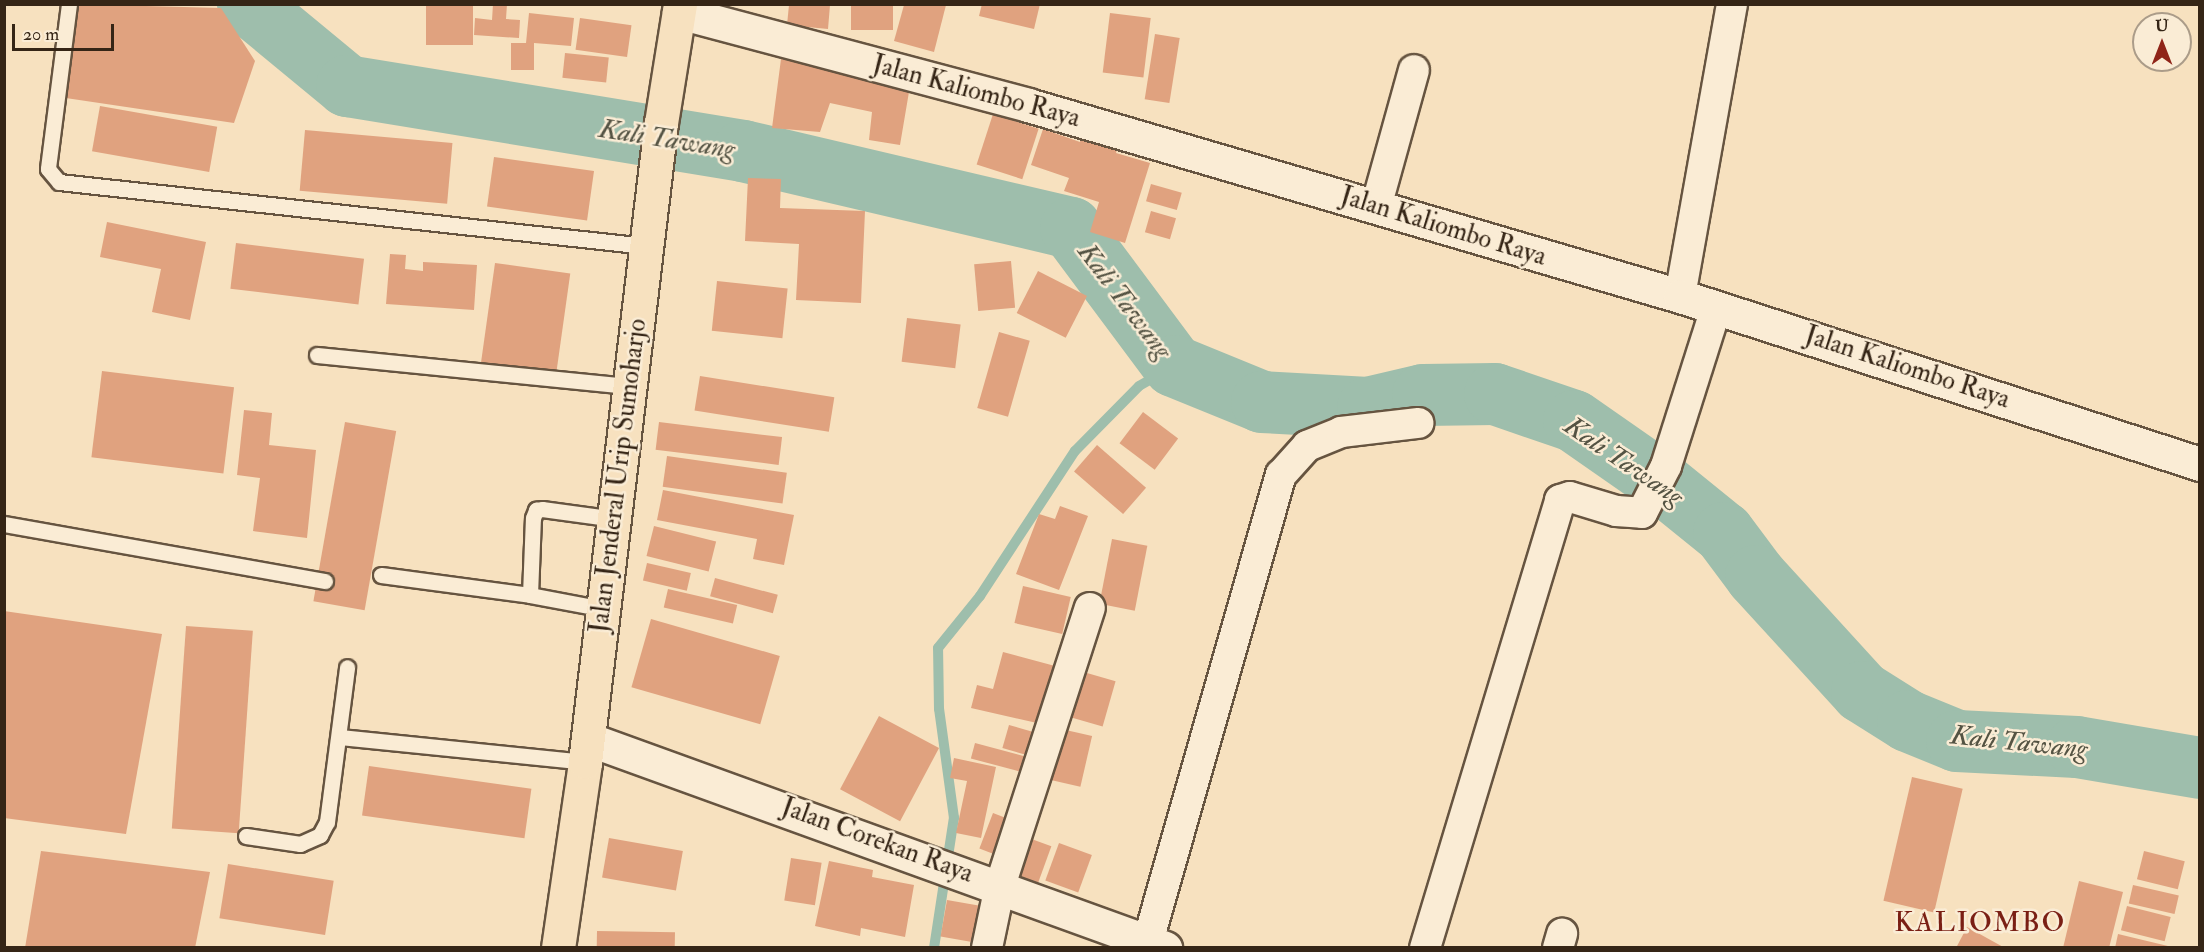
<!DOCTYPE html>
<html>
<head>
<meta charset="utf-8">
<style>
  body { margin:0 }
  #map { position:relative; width:2204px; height:952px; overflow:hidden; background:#f7e1bf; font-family:"IM FELL Double Pica",serif }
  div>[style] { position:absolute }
  .stream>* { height:10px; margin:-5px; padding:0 5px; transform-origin:5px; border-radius:5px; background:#9ebeac }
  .river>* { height:62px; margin:-31px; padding:0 31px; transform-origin:31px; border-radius:31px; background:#9ebeac }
  .building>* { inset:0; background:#e0a27f; transform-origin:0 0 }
  .roads { filter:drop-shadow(2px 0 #665440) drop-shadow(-2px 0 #665440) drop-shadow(0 2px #665440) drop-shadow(0 -2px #665440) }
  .service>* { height:15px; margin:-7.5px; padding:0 7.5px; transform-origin:7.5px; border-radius:7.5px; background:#faecd5 }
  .minor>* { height:30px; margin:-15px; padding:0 15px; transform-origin:15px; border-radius:15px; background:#faecd5 }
  .tertiary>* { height:33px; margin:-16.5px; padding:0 16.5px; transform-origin:16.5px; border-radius:16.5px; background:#faecd5 }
  .trunk>* { height:33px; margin:-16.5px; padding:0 16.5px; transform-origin:16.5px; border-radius:16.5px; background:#f7e1bf }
  span { translate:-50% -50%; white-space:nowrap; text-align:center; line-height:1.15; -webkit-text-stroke:5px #faecd5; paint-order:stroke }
  .street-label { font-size:26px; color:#352516 }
  .water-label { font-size:27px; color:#545343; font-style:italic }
  .quarter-label { font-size:28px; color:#7a1f14; letter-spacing:1.5px }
  .frame { position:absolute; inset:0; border:6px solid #352516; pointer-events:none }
  .north { position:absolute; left:2132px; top:12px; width:60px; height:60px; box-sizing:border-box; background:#faecd5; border:2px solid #ab9c89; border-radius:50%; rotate:0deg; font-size:16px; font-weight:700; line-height:24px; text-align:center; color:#352516 }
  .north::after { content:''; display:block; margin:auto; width:21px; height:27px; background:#8f2418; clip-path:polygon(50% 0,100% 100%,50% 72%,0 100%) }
  .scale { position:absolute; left:12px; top:24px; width:102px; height:27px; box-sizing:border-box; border:3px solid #352516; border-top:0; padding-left:8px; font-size:18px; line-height:21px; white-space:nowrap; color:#352516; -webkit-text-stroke:4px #faecd5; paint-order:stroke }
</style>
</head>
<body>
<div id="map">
  <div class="stream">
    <i style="left:934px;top:948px;width:132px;rotate:-81.3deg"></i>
    <i style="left:954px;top:818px;width:110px;rotate:-97.8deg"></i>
    <i style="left:939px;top:709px;width:61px;rotate:-90.9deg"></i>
    <i style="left:938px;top:648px;width:67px;rotate:-51.1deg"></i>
    <i style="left:980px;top:596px;width:173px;rotate:-56.8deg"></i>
    <i style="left:1075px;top:451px;width:91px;rotate:-45.4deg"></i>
    <i style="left:1139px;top:386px;width:40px;rotate:-29.7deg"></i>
  </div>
  <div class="river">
    <i style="left:248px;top:4px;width:129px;rotate:39.6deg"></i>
    <i style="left:347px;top:86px;width:401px;rotate:9.3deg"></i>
    <i style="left:743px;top:151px;width:337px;rotate:13.2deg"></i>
    <i style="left:1071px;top:228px;width:172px;rotate:53.3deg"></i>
    <i style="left:1174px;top:366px;width:95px;rotate:22.2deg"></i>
    <i style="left:1262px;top:402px;width:106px;rotate:3.2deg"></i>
    <i style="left:1368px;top:408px;width:57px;rotate:-13.3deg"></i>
    <i style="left:1423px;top:395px;width:72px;rotate:-0.8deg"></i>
    <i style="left:1495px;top:394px;width:83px;rotate:18.9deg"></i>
    <i style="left:1574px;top:421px;width:101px;rotate:34.9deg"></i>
    <i style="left:1657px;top:479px;width:86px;rotate:38.9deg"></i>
    <i style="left:1724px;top:533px;width:54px;rotate:53.3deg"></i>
    <i style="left:1756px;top:576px;width:157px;rotate:47.6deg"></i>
    <i style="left:1862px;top:692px;width:54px;rotate:32.2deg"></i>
    <i style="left:1908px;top:721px;width:53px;rotate:22.2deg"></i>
    <i style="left:1957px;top:741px;width:120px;rotate:2.9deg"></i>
    <i style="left:2077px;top:747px;width:125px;rotate:9.7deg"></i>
  </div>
  <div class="building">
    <i style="clip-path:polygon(71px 4px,221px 8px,255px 61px,234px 123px,59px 97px)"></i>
    <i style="left:426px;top:4px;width:47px;height:41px"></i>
    <i style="clip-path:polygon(493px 4px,507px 4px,506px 19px,520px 20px,519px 38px,474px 35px,475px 18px,492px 20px)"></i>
    <i style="left:851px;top:4px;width:42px;height:26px"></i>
    <i style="clip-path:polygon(982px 4px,1040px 4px,1034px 29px,979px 16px)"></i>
    <i style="clip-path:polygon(789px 5px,830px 5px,828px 29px,787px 25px)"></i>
    <i style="clip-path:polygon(904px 5px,946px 5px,934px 52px,894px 41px)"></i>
    <i style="clip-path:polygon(529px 13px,574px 18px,571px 46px,534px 43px,534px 70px,511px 70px,511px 43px,526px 43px)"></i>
    <i style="left:1110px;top:13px;width:41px;height:60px;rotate:7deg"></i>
    <i style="left:580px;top:18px;width:52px;height:32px;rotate:8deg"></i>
    <i style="left:1155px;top:34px;width:25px;height:66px;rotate:9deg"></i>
    <i style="left:565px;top:53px;width:44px;height:25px;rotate:6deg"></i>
    <i style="clip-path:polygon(781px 59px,910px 86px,900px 145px,869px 140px,872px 112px,830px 103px,820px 132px,772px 128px)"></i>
    <i style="left:100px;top:106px;width:119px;height:46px;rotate:10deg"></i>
    <i style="left:993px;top:114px;width:48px;height:53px;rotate:18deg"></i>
    <i style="clip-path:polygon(1043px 129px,1080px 142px,1083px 133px,1118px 145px,1116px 153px,1150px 163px,1125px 243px,1090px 232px,1099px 202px,1064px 191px,1069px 178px,1031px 165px)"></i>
    <i style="left:305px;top:130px;width:148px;height:61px;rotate:5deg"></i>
    <i style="left:494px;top:157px;width:101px;height:50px;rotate:8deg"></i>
    <i style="clip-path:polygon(748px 178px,781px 179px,780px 208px,865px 211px,861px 303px,796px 300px,799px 244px,745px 241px)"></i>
    <i style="left:1151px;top:184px;width:32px;height:18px;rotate:16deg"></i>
    <i style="left:1151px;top:211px;width:26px;height:22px;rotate:16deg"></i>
    <i style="clip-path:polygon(107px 222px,206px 242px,190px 320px,152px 312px,161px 269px,100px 257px)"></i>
    <i style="left:236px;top:243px;width:129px;height:46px;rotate:7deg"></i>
    <i style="clip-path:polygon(390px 254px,406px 255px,405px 269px,423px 271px,423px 262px,477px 265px,474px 310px,386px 304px)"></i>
    <i style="left:1011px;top:261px;width:47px;height:37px;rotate:85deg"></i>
    <i style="left:495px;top:263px;width:76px;height:105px;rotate:8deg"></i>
    <i style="left:1038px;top:271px;width:55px;height:47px;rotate:27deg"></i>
    <i style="left:717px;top:281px;width:71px;height:50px;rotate:6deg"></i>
    <i style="left:907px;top:318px;width:54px;height:44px;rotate:7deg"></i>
    <i style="left:999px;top:332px;width:32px;height:79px;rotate:16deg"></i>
    <i style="left:102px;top:371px;width:133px;height:87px;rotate:7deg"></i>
    <i style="left:700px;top:376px;width:136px;height:35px;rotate:9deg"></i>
    <i style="clip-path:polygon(244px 410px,272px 413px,269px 445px,316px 450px,307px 538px,253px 531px,260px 478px,237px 475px)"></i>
    <i style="left:1143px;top:412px;width:44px;height:39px;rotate:37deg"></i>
    <i style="left:345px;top:422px;width:52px;height:182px;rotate:10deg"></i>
    <i style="left:659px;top:422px;width:124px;height:28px;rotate:7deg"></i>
    <i style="left:1097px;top:445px;width:65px;height:35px;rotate:41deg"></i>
    <i style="left:667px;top:456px;width:121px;height:31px;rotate:8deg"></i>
    <i style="clip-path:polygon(663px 490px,794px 515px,784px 565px,753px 559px,757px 539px,657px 520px)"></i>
    <i style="clip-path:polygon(1060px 506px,1088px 516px,1059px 590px,1016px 574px,1039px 514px,1055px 519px)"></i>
    <i style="left:654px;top:526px;width:64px;height:31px;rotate:14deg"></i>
    <i style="left:1112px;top:539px;width:36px;height:66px;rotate:11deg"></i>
    <i style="left:647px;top:563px;width:45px;height:18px;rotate:13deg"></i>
    <i style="left:715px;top:578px;width:65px;height:19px;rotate:15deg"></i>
    <i style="left:1023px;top:586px;width:49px;height:38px;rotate:13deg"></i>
    <i style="left:668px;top:589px;width:71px;height:19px;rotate:13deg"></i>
    <i style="clip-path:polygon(4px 611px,162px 634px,126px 834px,4px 818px)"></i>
    <i style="left:651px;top:619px;width:134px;height:71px;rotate:16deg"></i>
    <i style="left:186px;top:626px;width:67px;height:203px;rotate:4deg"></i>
    <i style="clip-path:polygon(1003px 652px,1055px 666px,1045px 702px,1046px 725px,971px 708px,977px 685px,993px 689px)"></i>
    <i style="left:1080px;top:671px;width:37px;height:47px;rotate:16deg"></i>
    <i style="left:879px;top:716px;width:68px;height:83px;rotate:28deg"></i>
    <i style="left:1009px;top:725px;width:36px;height:24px;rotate:16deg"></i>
    <i style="left:1057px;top:728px;width:36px;height:52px;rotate:13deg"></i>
    <i style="left:975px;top:743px;width:60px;height:16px;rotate:15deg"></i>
    <i style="clip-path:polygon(954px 758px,996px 767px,981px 838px,956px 833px,967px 781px,950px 778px)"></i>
    <i style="left:369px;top:766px;width:164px;height:50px;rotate:8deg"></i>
    <i style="left:1912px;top:777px;width:52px;height:127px;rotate:13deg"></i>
    <i style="left:993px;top:813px;width:25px;height:38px;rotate:21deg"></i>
    <i style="left:1026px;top:837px;width:27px;height:39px;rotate:20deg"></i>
    <i style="left:609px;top:838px;width:75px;height:40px;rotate:10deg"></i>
    <i style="left:1059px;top:843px;width:35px;height:40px;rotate:20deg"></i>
    <i style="clip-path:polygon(41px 851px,210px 872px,195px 948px,25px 948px)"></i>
    <i style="left:2144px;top:851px;width:42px;height:29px;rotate:14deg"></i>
    <i style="left:791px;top:858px;width:31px;height:43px;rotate:9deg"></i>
    <i style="clip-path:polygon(829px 861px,873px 870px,872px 877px,914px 885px,905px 937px,861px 928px,860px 936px,815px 926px)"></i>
    <i style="left:228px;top:864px;width:107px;height:55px;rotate:9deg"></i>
    <i style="clip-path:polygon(2079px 881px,2123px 892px,2109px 948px,2063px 948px)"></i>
    <i style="left:2133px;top:885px;width:47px;height:19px;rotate:13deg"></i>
    <i style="left:947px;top:900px;width:45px;height:37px;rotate:10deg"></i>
    <i style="left:2127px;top:906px;width:45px;height:25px;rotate:14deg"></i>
    <i style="clip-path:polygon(1967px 927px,2005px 948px,1956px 948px)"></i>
    <i style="left:597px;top:931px;width:78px;height:17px;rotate:1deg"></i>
    <i style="clip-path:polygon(2118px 934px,2172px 947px,2172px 948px,2115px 948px)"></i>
  </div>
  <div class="roads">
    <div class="service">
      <i style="left:69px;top:4px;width:166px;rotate:97.3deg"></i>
      <i style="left:48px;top:169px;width:17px;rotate:50deg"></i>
      <i style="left:59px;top:182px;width:590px;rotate:6.22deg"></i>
      <i style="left:317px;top:355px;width:315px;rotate:5.7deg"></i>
      <i style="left:4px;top:524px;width:326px;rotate:10.1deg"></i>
      <i style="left:381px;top:575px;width:150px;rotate:7.6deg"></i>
      <i style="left:604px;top:609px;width:75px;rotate:-169.3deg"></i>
      <i style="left:530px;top:595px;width:77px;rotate:-87.8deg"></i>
      <i style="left:533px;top:518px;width:9px;rotate:-69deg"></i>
      <i style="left:536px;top:510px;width:6px;rotate:-9deg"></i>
      <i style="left:542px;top:509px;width:74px;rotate:7.8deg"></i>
      <i style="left:340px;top:737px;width:246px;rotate:5.8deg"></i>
      <i style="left:246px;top:836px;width:55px;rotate:8.4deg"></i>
      <i style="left:300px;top:844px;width:22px;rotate:-24deg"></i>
      <i style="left:320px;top:835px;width:15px;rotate:-62deg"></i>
      <i style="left:327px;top:822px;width:156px;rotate:-82.6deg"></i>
    </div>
    <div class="minor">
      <i style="left:1376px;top:207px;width:142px;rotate:-74.5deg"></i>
      <i style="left:1680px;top:296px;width:297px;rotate:-79.9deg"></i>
      <i style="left:1148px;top:941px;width:485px;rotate:-74.1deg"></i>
      <i style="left:1281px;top:475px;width:39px;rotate:-48deg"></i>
      <i style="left:1307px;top:446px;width:37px;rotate:-22deg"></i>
      <i style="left:1341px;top:432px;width:78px;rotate:-6.7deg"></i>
      <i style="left:987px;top:948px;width:63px;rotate:-78.2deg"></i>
      <i style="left:1000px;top:886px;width:292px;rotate:-72.1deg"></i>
      <i style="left:1425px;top:948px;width:468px;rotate:-73.2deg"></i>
      <i style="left:1560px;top:500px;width:10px;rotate:-17deg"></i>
      <i style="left:1570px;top:497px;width:48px;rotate:16.9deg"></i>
      <i style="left:1616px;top:511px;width:26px;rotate:4deg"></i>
      <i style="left:1642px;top:513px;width:53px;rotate:-62.9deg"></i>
      <i style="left:1666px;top:466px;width:166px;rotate:-72.4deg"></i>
      <i style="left:1558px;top:948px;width:15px;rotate:-74deg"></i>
    </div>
    <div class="tertiary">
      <i style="left:679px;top:12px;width:361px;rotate:14.9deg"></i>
      <i style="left:1028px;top:105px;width:679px;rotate:16.33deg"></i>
      <i style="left:1680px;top:296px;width:546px;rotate:17.9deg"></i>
      <i style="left:588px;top:739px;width:614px;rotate:19.91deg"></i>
    </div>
    <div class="trunk">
      <i style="left:558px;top:948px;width:188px;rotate:-81.7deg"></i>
      <i style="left:585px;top:762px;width:644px;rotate:-83.22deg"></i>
      <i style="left:661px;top:123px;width:121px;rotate:-80.9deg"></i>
    </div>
  </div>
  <div class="street-label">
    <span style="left:976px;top:92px;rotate:15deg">Jalan Kaliombo Raya</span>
    <span style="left:1443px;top:227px;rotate:17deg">Jalan Kaliombo Raya</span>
    <span style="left:1907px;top:368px;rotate:18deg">Jalan Kaliombo Raya</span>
    <span style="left:619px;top:476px;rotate:-83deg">Jalan Jenderal Urip Sumoharjo</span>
    <span style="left:877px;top:841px;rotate:20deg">Jalan Corekan Raya</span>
  </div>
  <div class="water-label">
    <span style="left:667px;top:139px;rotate:9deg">Kali Tawang</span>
    <span style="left:1125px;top:301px;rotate:53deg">Kali Tawang</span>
    <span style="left:1624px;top:461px;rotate:34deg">Kali Tawang</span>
    <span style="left:2019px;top:742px;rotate:6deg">Kali Tawang</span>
  </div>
  <div class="quarter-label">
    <span style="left:1980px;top:923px">KALIOMBO</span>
  </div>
  <div class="frame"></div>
  <div class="north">U</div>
  <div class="scale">20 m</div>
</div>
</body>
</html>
